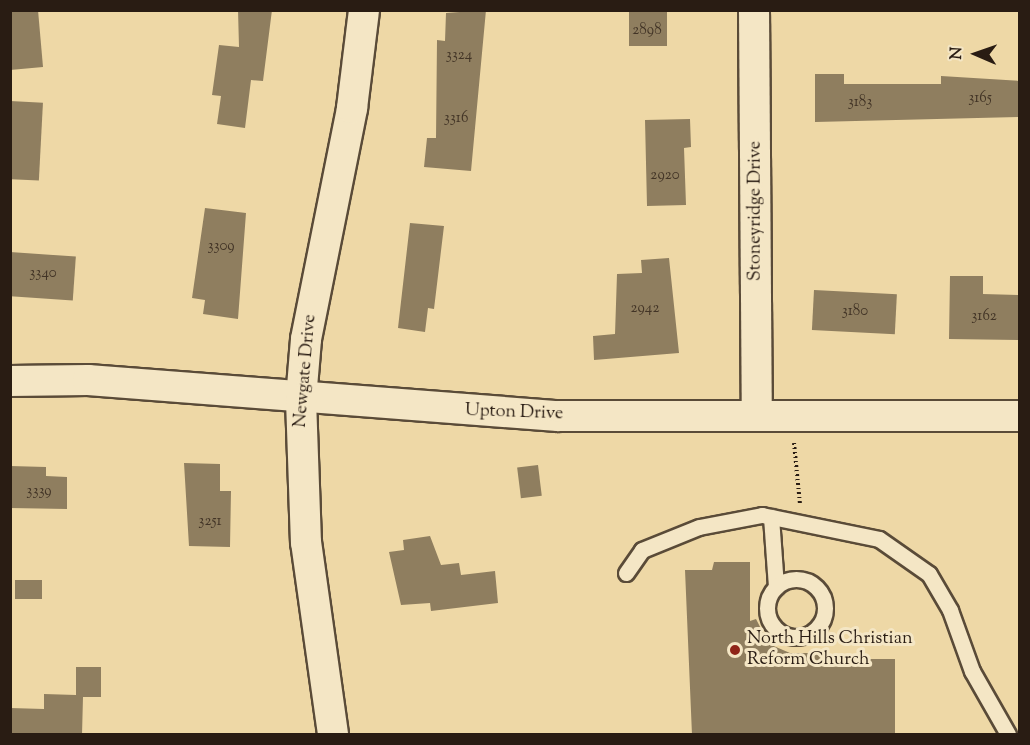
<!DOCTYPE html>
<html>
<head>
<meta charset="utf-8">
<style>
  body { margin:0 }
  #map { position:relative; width:1030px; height:745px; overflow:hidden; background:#eed8a6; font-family:"Sorts Mill Goudy",serif }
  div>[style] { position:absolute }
  .building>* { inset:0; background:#8f7e5f; transform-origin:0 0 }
  .path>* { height:4px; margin-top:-2px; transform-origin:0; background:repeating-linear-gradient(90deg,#291c13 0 1.5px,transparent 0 4.5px) }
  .roads { filter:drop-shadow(2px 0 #5a4b38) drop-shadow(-2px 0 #5a4b38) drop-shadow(0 2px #5a4b38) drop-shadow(0 -2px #5a4b38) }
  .lane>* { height:15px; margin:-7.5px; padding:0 7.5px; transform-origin:7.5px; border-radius:7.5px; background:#f4e6c5 }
  .lane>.ring { margin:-7.5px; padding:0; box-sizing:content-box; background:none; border:15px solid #f4e6c5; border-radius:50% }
  .street>* { height:30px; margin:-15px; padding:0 15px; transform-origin:15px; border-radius:15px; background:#f4e6c5 }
  .dots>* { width:16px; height:16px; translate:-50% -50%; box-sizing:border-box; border:3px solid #f4e6c5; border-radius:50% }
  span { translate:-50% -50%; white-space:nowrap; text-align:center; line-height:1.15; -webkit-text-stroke:6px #f4e6c5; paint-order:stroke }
  .number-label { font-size:15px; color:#423426 }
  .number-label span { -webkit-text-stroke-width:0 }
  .street-label { font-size:18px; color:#291c13 }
  .poi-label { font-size:18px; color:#291c13 }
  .left { translate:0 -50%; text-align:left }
  .frame { position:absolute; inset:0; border:12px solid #291c13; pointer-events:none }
  .north { position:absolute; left:946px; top:24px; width:60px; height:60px; -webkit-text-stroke:4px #f4e6c5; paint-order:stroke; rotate:272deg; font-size:16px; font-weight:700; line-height:24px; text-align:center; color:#291c13 }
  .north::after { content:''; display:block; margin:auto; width:21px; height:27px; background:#291c13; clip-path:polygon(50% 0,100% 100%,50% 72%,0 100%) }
</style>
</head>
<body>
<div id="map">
  <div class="building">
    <i style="clip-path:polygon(10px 10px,38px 10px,43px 67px,10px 70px)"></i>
    <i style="clip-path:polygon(238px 10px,272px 10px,263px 81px,251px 80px,245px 128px,217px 124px,221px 96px,212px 95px,219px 45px,239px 47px)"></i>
    <i style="clip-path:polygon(486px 10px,471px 171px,424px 167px,427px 138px,436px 138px,437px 40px,445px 41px,446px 13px)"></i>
    <i style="left:629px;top:10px;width:38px;height:36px"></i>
    <i style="clip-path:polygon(815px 74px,844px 74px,844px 84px,941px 84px,941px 76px,1020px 81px,1020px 117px,815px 122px)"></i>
    <i style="left:10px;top:101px;width:33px;height:78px;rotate:3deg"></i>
    <i style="clip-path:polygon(690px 119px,691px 147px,684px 148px,686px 205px,647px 206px,645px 120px)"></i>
    <i style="clip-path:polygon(205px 208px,246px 213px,238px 319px,203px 314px,205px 300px,192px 298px)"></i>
    <i style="clip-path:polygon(410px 223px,444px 226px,434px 309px,428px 308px,425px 332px,398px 328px)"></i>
    <i style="left:10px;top:252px;width:66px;height:44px;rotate:4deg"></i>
    <i style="clip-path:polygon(669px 258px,679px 353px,594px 360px,593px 336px,615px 334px,617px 274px,642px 273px,641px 260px)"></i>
    <i style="clip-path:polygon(950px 276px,983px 276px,983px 294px,1020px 295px,1020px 340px,949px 339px)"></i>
    <i style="left:814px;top:290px;width:83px;height:40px;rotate:3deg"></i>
    <i style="clip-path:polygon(184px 463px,220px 464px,220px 491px,231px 491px,230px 547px,189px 546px)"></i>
    <i style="left:538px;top:465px;width:31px;height:21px;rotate:83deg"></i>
    <i style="clip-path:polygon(10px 466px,46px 467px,46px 476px,67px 477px,67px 509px,10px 508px)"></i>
    <i style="clip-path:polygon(430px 536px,441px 565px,459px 563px,461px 575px,495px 571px,498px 603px,431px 611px,430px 603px,401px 605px,389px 552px,404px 550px,403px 540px)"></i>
    <i style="clip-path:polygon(714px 562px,750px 562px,750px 621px,756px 619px,769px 644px,790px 653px,824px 653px,824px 659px,895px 659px,895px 735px,692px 735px,685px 570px,712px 570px)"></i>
    <i style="left:15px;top:580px;width:27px;height:19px"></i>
    <i style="clip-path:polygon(76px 667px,101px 667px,101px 697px,83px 697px,82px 735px,10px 735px,10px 708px,44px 709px,44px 694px,76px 695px)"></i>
  </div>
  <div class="path">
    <i style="left:794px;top:443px;width:61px;rotate:84.4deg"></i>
  </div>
  <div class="roads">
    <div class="lane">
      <i style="left:771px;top:517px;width:70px;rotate:85.9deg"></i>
      <i style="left:626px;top:573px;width:28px;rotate:-55deg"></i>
      <i style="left:642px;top:550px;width:61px;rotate:-22deg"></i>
      <i style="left:699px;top:527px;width:64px;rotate:-10.8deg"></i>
      <i style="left:762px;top:515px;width:119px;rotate:11.6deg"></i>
      <i style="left:879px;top:539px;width:61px;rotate:35deg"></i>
      <i style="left:929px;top:574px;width:42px;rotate:59.7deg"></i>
      <i style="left:950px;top:610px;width:65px;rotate:70.2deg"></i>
      <i style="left:972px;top:671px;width:73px;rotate:60.3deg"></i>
      <i class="ring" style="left:767px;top:579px;width:43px;height:43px"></i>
    </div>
    <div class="street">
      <i style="left:754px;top:10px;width:402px;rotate:89.6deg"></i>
      <i style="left:10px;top:381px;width:78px;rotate:-0.7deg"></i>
      <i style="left:88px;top:380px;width:471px;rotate:4.4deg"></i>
      <i style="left:558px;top:416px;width:462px"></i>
      <i style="left:333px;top:734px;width:193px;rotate:-98deg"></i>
      <i style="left:306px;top:543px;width:144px;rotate:-92deg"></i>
      <i style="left:301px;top:399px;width:60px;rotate:-85.2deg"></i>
      <i style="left:306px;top:339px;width:236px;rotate:-78.7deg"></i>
      <i style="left:352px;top:108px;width:99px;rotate:-83deg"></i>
    </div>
  </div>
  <div class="dots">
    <i style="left:735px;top:650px;background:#8f2418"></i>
  </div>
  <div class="number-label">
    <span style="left:647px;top:31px">2898</span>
    <span style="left:459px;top:56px">3324</span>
    <span style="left:980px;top:99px">3165</span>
    <span style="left:860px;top:103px">3183</span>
    <span style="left:456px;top:119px">3316</span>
    <span style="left:665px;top:176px">2920</span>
    <span style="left:221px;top:247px">3309</span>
    <span style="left:43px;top:274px">3340</span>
    <span style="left:645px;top:309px">2942</span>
    <span style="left:855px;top:312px">3180</span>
    <span style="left:984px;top:317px">3162</span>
    <span style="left:39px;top:492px">3339</span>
    <span style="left:210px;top:522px">3251</span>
  </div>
  <div class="street-label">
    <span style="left:756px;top:211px;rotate:-90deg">Stoneyridge Drive</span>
    <span style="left:306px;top:371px;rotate:-85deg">Newgate Drive</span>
    <span style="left:514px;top:413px;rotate:2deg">Upton Drive</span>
  </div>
  <div class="poi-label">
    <span class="left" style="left:747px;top:650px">North Hills Christian<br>Reform Church</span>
  </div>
  <div class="frame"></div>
  <div class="north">N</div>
</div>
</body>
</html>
